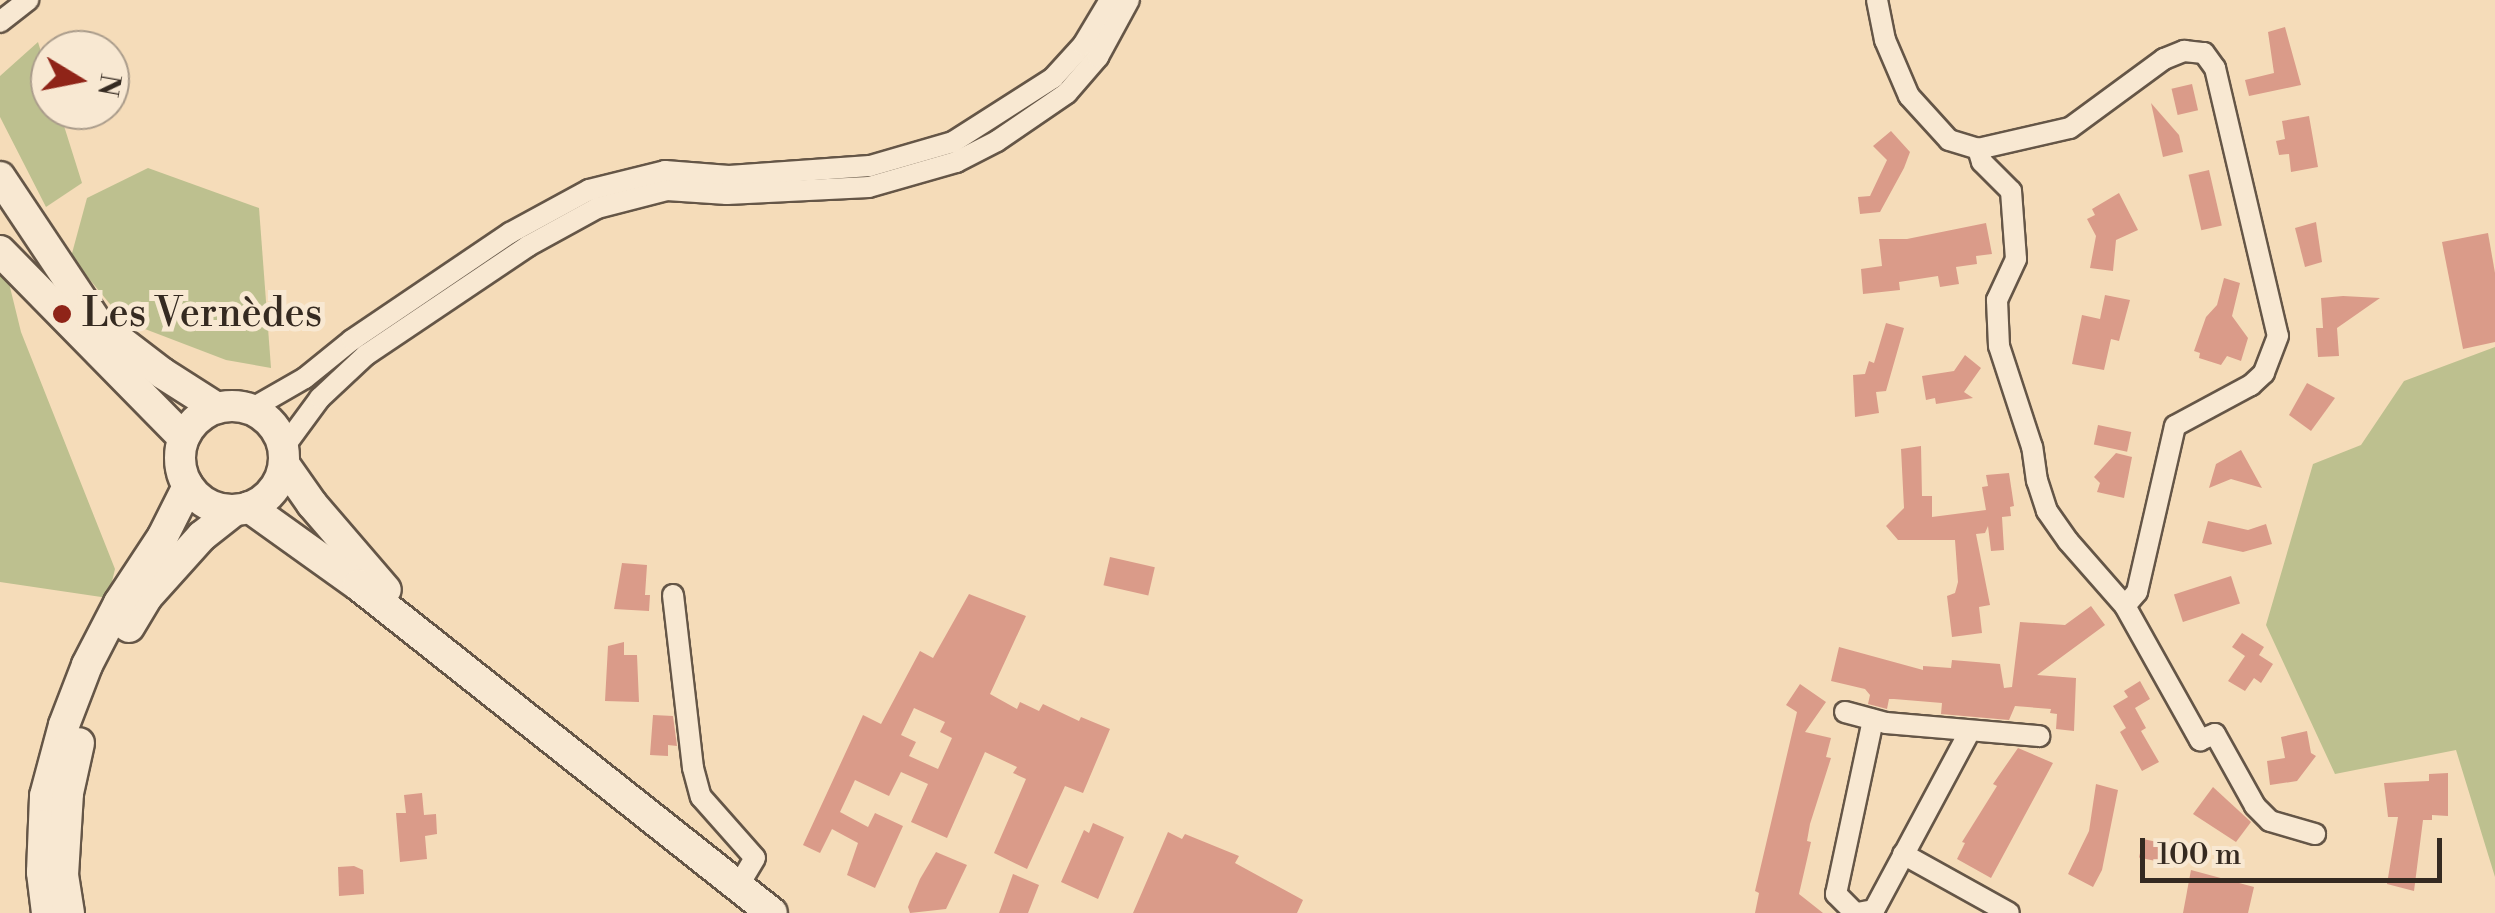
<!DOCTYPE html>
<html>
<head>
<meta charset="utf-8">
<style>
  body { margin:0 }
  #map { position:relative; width:2495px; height:913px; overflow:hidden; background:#f5dcb9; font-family:"Libre Bodoni",serif }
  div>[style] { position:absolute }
  .green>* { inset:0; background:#bdc08f }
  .building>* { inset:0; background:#da9b89; transform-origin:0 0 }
  .roads { filter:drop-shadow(2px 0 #655647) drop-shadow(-2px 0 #655647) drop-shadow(0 2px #655647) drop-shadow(0 -2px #655647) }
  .street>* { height:20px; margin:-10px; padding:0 10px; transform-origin:10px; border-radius:10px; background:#f8e8d2 }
  .secondary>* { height:30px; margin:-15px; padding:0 15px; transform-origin:15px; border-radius:15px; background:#f8e8d2 }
  .secondary>.ring { margin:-15px; padding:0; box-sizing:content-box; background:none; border:30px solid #f8e8d2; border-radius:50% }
  .dots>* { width:28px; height:28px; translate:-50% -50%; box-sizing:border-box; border:5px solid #f8e8d2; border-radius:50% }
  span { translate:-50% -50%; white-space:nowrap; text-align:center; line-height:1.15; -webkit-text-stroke:10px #f8e8d2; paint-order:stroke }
  .poi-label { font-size:40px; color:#352a21 }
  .left { translate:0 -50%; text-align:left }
  .north { position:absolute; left:30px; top:30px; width:100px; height:100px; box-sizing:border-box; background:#f8e8d2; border:2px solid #aa9c8b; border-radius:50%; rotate:100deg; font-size:28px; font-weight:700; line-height:40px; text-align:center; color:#352a21 }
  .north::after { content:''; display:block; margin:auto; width:35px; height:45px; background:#8f2418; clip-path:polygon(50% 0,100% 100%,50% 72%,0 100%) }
  .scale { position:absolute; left:2140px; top:838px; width:302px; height:45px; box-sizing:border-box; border:5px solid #352a21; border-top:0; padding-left:12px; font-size:30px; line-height:35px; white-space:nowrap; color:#352a21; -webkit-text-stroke:8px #f8e8d2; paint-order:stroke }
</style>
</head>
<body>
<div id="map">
  <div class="green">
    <i style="clip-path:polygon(38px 42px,50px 81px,50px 110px,59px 110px,82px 183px,46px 207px,0 117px,0 76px)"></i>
    <i style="clip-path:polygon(148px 168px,259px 208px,271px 368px,226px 360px,124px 321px,71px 257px,87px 198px)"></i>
    <i style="clip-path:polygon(0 274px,8px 279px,21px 332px,115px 569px,108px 598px,0 582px)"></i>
    <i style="clip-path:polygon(2495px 347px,2495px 877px,2456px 750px,2335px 774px,2266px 625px,2313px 464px,2361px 445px,2404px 381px)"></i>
  </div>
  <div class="building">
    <i style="clip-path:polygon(2285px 27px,2301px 85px,2249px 96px,2245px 80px,2274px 73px,2268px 32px)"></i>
    <i style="left:2192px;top:84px;width:27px;height:21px;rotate:77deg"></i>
    <i style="clip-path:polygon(2151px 103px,2179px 135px,2183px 152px,2163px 157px)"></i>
    <i style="clip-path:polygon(2309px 116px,2318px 167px,2291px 172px,2289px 154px,2279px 155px,2276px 141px,2285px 139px,2282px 121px)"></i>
    <i style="clip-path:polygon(1891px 131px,1910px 152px,1904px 168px,1880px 212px,1860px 214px,1858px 197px,1870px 196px,1887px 160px,1873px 146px)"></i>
    <i style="left:2209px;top:170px;width:57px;height:21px;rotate:77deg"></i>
    <i style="clip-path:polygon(2119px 193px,2138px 230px,2116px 240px,2113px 271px,2090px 268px,2096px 236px,2087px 219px,2095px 215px,2092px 209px)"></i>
    <i style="clip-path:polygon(2316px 222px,2322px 262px,2305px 267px,2295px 228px)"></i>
    <i style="clip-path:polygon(1986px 223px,1992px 254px,1976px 256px,1977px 264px,1956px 267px,1959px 284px,1940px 287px,1938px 276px,1899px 282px,1900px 290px,1863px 294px,1861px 269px,1882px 266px,1879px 239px,1907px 239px)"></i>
    <i style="clip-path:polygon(2488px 233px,2495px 273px,2495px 342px,2463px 349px,2442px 242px)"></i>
    <i style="clip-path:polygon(2224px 278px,2240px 283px,2232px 316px,2248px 338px,2241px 361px,2227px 356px,2221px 365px,2199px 358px,2200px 353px,2194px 351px,2206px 317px,2217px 305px)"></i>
    <i style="clip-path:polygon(2105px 295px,2130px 300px,2119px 341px,2111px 339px,2104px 370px,2072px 364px,2082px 315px,2100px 319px)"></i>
    <i style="clip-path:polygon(2343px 296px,2380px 298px,2337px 328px,2339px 356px,2318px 357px,2316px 328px,2323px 328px,2321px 298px)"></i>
    <i style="clip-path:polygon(1886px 323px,1904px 328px,1886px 391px,1876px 392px,1879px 413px,1855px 417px,1853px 375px,1865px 374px,1869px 361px,1874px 363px)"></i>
    <i style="clip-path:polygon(1965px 355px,1981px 368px,1964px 392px,1973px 398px,1936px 404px,1935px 398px,1926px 400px,1922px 376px,1954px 371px)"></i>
    <i style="clip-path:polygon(2307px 383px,2335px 398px,2311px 431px,2289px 415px)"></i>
    <i style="left:2098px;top:425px;width:34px;height:20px;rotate:12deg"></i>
    <i style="clip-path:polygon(1921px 446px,1922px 496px,1932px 496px,1932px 517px,1986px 510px,1982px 487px,1988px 486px,1986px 475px,2009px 473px,2014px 506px,2010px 507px,2011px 516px,2002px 517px,2004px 550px,1991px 551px,1988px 526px,1985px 533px,1976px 534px,1990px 605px,1979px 607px,1982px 633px,1952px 637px,1947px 596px,1955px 593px,1958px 582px,1955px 540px,1898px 540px,1886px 526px,1904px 508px,1901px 449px)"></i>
    <i style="clip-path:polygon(2241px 450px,2262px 488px,2231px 479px,2209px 488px,2216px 464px)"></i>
    <i style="clip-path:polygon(2116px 453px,2132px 457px,2124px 498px,2097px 492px,2100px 483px,2094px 477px)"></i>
    <i style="clip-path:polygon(2208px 521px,2248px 530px,2266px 524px,2272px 544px,2243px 552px,2202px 543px)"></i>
    <i style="left:1110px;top:557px;width:46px;height:29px;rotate:13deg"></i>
    <i style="clip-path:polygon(622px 563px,647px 565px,645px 595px,650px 595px,649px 611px,614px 609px)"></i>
    <i style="left:2231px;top:576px;width:29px;height:60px;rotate:72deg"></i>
    <i style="clip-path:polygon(evenodd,969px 594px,1026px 616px,990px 694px,1017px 709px,1020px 702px,1039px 711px,1043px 704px,1079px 721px,1081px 717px,1110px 729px,1083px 793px,1065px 786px,1027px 869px,994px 853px,1026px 779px,1013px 773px,1017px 767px,985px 752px,947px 838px,911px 822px,928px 784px,901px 772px,889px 796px,855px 780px,840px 812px,868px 827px,875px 813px,903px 826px,875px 888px,847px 875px,858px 843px,832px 829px,820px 853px,803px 845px,863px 715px,881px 724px,920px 651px,933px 658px,969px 594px,914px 708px,945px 722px,940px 732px,952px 738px,938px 769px,909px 756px,916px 742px,901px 735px,914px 708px)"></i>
    <i style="clip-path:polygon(2091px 606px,2105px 625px,2037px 675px,2076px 678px,2074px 731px,2056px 729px,2057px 714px,2050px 713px,2051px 709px,2015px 706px,2009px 720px,1941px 714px,1942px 703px,1894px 699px,1889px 699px,1887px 709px,1868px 704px,1870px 695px,1865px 689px,1831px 681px,1839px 647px,1923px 670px,1923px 666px,1951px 668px,1952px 660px,2000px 664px,2004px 688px,2012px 687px,2020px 622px,2065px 625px)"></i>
    <i style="clip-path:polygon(2242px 633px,2264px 647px,2259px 655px,2273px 664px,2261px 683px,2254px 678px,2245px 691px,2228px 681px,2245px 656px,2232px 647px)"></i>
    <i style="clip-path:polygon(624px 642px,624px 655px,637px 655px,639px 702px,605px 701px,608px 646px)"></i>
    <i style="clip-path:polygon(2140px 681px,2150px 699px,2135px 708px,2146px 728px,2141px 731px,2159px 762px,2142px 771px,2120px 732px,2126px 728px,2113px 706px,2128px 697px,2124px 691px)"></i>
    <i style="clip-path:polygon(1800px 684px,1826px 702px,1805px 732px,1831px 738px,1826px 757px,1831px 758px,1810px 824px,1807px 841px,1811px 842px,1799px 894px,1823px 913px,1755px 913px,1759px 893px,1755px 891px,1797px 712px,1786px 705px)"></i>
    <i style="clip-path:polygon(653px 715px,673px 716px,677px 746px,668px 745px,668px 756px,650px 755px)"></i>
    <i style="clip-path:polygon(2307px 731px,2311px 753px,2316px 756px,2297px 781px,2270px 785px,2267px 761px,2285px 758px,2281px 737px)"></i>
    <i style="clip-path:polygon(2018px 748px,2053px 763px,1991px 878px,1957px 859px,1965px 843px,1962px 842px,1997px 786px,1993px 784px)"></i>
    <i style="clip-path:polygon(2448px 773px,2448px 816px,2432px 815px,2432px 820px,2423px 820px,2414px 891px,2387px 884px,2398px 817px,2388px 817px,2384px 783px,2429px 781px,2429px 774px)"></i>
    <i style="clip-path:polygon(2096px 784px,2118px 790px,2102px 870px,2093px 887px,2068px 874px,2089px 831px)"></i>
    <i style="clip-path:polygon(2213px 787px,2251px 822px,2236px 842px,2193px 814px)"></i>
    <i style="clip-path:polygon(422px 793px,424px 815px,436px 814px,437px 834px,425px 836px,427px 859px,400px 862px,396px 813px,406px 813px,404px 795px)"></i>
    <i style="clip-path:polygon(1093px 823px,1124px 837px,1098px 899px,1061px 882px,1084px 830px,1089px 833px)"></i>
    <i style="clip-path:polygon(1168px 832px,1182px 839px,1185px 834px,1239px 856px,1235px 863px,1303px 900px,1297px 913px,1133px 913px)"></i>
    <i style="left:2143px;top:839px;width:30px;height:19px;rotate:12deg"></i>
    <i style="clip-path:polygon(936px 852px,967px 865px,946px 909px,910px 913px,908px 907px,920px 879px)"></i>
    <i style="clip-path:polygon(354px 866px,363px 870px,364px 894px,339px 896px,338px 867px)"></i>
    <i style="clip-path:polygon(2191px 870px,2254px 887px,2248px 913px,2183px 913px)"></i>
    <i style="clip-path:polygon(1013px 874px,1039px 885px,1028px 913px,999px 913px)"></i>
  </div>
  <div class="roads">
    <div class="street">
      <i style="left:1877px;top:0;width:41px;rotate:78.7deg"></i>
      <i style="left:1885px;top:40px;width:61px;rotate:66.8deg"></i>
      <i style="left:1909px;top:96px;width:59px;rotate:47.7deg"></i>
      <i style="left:1949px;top:140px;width:30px;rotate:17deg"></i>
      <i style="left:1978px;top:149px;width:94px;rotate:-12.9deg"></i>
      <i style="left:2070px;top:128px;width:117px;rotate:-36.3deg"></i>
      <i style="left:2164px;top:59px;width:22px;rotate:-22deg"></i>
      <i style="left:2184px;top:51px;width:20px;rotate:6deg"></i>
      <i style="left:2204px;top:53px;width:19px;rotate:54deg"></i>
      <i style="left:2215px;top:68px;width:275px;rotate:76.8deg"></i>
      <i style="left:2278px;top:336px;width:40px;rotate:111deg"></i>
      <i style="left:2264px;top:373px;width:18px;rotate:137deg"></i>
      <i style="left:2251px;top:385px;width:86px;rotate:151.7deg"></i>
      <i style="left:2175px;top:426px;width:170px;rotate:102.9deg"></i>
      <i style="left:2137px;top:592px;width:18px;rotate:131deg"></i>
      <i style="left:2125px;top:606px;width:86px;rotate:-131.2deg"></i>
      <i style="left:2068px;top:541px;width:37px;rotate:-125deg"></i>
      <i style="left:2047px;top:511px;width:32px;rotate:-108deg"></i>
      <i style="left:2037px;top:481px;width:34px;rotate:-98deg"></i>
      <i style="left:2032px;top:447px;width:106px;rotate:-108.1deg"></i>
      <i style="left:1999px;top:346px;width:46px;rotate:-92.5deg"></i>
      <i style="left:1997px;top:300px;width:45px;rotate:-65.1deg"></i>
      <i style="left:2016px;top:259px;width:68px;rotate:-94.2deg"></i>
      <i style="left:2011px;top:191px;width:41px;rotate:-135deg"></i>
      <i style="left:1982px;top:162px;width:14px;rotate:-107deg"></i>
      <i style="left:0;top:22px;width:36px;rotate:-38deg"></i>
      <i style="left:251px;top:409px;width:62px;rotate:-29.9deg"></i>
      <i style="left:305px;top:378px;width:60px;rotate:-39deg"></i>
      <i style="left:352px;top:340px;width:191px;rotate:-34.1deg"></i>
      <i style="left:510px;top:233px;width:90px;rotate:-28.6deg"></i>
      <i style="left:589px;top:190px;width:78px;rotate:-14deg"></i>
      <i style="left:665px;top:171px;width:64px;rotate:4.5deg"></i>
      <i style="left:729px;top:176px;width:141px;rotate:-4.1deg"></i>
      <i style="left:870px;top:166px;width:86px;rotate:-16.1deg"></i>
      <i style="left:953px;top:142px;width:119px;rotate:-32.6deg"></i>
      <i style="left:1053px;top:78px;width:45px;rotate:-47.7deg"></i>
      <i style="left:1083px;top:45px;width:52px;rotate:-59deg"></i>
      <i style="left:284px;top:447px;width:61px;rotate:-53.7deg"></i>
      <i style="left:320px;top:398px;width:63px;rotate:-43.1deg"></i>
      <i style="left:366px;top:355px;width:195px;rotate:-33.9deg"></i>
      <i style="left:528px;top:246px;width:79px;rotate:-28.8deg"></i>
      <i style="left:597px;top:208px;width:72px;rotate:-14.4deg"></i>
      <i style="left:667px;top:190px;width:60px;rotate:3.8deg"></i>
      <i style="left:727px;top:194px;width:142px;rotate:-2.8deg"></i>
      <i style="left:869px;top:187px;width:91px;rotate:-16deg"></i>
      <i style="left:956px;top:162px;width:46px;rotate:-27.1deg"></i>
      <i style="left:997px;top:141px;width:85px;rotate:-34.4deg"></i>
      <i style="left:1067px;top:93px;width:48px;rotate:-49.3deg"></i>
      <i style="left:1098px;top:57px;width:65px;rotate:-61.5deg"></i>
      <i style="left:673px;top:595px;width:174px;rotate:83.4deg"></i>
      <i style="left:693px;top:768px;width:30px;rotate:75deg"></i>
      <i style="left:701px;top:797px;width:81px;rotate:48.5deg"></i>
      <i style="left:755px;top:858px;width:35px;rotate:121deg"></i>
      <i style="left:2125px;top:606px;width:154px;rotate:60.8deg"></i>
      <i style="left:2200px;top:740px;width:16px;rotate:-22deg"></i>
      <i style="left:2215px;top:734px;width:82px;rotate:60.9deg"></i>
      <i style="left:2255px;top:806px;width:21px;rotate:45deg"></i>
      <i style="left:2270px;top:821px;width:47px;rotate:16.1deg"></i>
      <i style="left:1845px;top:712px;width:42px;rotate:15deg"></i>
      <i style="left:1886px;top:723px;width:154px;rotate:4.9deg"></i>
      <i style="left:1903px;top:854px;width:121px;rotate:29.1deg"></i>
      <i style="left:1855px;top:913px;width:27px;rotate:-135deg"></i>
      <i style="left:1836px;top:894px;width:178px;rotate:-78deg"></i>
      <i style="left:1857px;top:913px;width:17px;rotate:-10deg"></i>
      <i style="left:1874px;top:910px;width:203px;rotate:-61.8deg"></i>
    </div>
    <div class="secondary">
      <i style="left:0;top:177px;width:177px;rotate:56.3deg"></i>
      <i style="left:98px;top:324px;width:81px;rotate:37.4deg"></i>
      <i style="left:162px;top:373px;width:65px;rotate:32.5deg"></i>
      <i style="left:0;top:251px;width:262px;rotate:45.5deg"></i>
      <i class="ring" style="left:180px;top:406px;width:74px;height:74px"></i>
      <i style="left:284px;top:464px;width:49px;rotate:55deg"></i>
      <i style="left:312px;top:504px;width:113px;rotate:49.3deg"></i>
      <i style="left:249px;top:507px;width:134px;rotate:35.6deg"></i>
      <i style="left:358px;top:585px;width:528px;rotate:38.39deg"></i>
      <i style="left:129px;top:627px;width:35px;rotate:-59deg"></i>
      <i style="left:147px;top:597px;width:82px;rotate:-48deg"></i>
      <i style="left:202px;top:536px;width:42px;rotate:-38.2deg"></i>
      <i style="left:47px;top:913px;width:41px;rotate:-97deg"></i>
      <i style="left:42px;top:872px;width:76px;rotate:-87.7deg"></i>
      <i style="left:45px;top:796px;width:73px;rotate:-75deg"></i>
      <i style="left:64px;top:725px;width:64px;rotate:-69deg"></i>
      <i style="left:87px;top:665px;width:70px;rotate:-62.7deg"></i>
      <i style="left:119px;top:603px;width:80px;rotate:-56.7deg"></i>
      <i style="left:163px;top:536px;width:56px;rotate:-63.4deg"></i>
      <i style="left:69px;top:913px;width:38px;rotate:-99deg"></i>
      <i style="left:63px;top:875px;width:82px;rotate:-86.5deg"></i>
      <i style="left:68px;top:793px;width:51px;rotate:-77.6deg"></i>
    </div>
  </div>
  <div class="dots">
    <i style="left:62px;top:314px;background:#8f2418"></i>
  </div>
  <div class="poi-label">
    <span class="left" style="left:82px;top:314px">Les Vernèdes</span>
  </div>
  <div class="north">N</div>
  <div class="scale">100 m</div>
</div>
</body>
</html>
